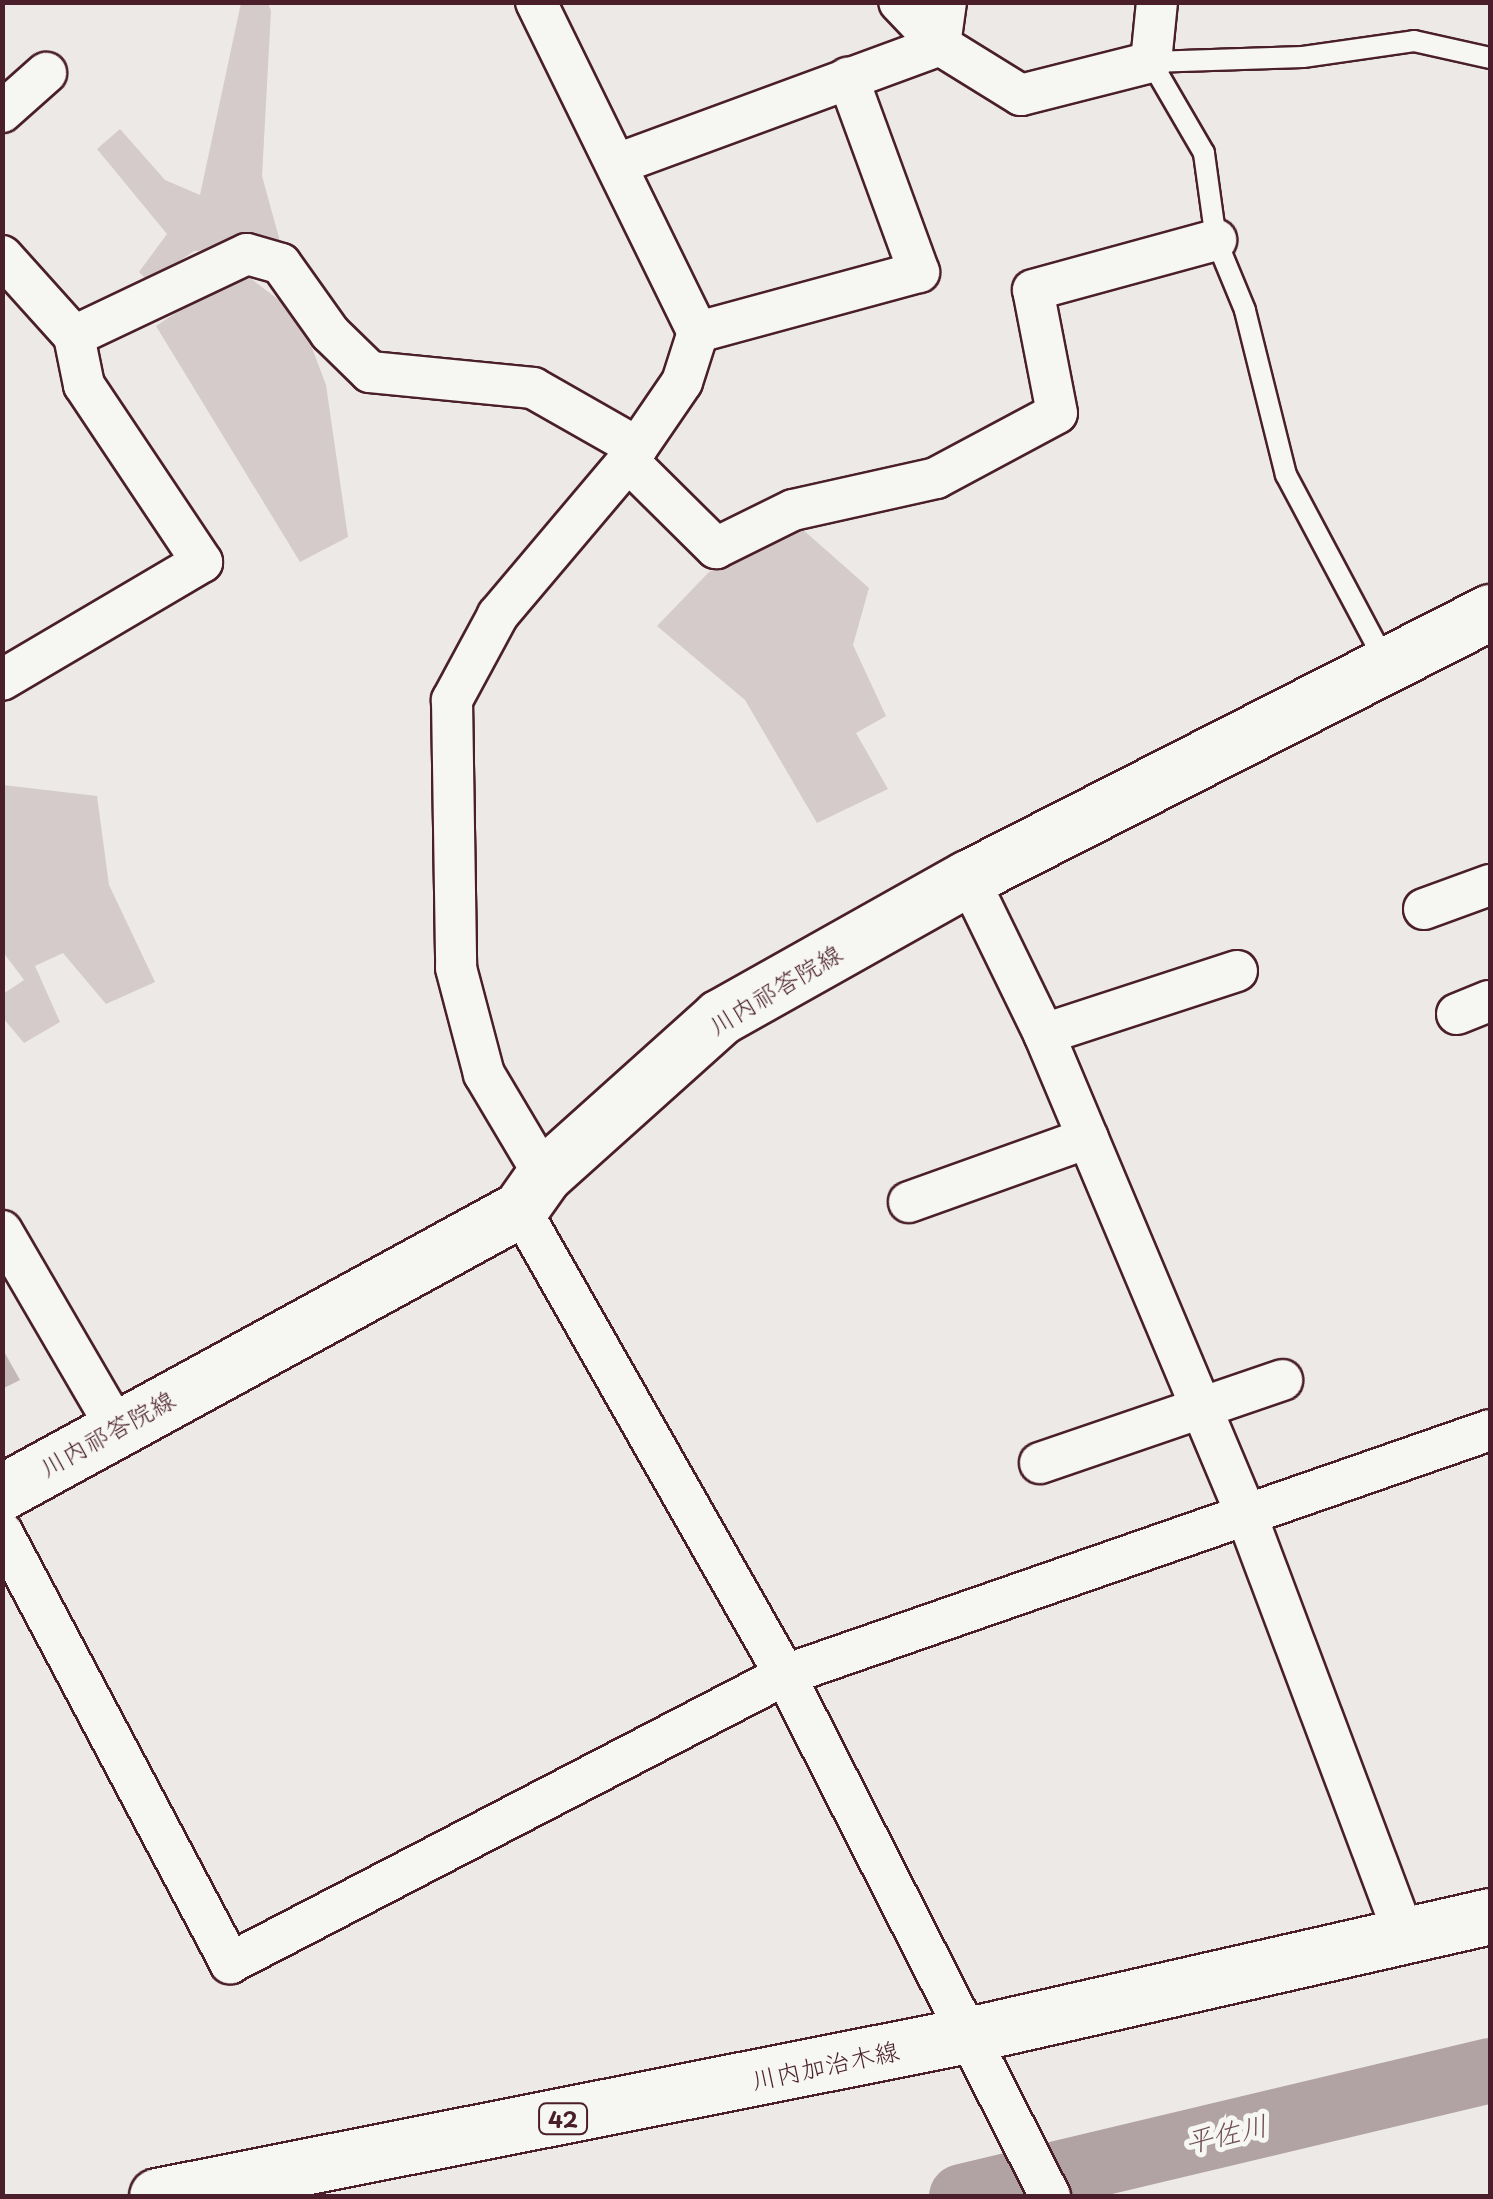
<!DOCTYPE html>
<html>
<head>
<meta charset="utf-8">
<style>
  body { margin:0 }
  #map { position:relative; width:1493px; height:2199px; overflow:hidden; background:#ece9e6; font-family:"Playpen Sans","Klee One",sans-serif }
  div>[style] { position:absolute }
  .green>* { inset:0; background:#d4cbca }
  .river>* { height:65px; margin:-32.5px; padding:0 32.5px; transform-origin:32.5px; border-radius:32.5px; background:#b1a2a3 }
  .building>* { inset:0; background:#c4b7b7 }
  .roads { filter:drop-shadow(2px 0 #4a1f2b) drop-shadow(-2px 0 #4a1f2b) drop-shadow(0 2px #4a1f2b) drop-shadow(0 -2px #4a1f2b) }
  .lane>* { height:20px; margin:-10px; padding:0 10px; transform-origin:10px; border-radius:10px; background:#f6f6f2 }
  .street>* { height:40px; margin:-20px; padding:0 20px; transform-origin:20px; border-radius:20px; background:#f6f6f2 }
  .secondary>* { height:55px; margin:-27.5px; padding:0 27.5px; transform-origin:27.5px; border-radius:27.5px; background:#f6f6f2 }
  .primary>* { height:55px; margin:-27.5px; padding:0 27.5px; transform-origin:27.5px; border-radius:27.5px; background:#f6f6f2 }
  span { translate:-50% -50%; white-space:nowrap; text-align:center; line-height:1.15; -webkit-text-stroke:10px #f6f6f2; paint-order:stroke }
  .shield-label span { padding:2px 8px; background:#f6f6f2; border:2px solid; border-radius:8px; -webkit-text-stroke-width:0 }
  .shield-label { font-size:22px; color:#4a1f2b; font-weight:700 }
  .street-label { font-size:25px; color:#4a1f2b }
  .water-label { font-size:28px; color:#6e4d55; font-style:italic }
  .frame { position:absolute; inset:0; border:5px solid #4a1f2b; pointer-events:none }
</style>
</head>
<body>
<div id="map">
  <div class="green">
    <i style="clip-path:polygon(241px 3px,268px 3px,271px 11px,262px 176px,281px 245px,194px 251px,149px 282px,139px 272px,167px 234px,97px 149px,120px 129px,165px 180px,200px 195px)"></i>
    <i style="clip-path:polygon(250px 278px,300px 316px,326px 385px,348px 537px,300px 562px,156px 326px,220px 284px)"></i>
    <i style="clip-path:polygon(801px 528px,869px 588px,853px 645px,886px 716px,856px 733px,888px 789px,817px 823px,745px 700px,657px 626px,709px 572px)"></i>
    <i style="clip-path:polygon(3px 785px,97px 796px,109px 885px,155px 982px,106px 1004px,63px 953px,35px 966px,60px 1022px,24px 1043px,3px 1018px,3px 994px,24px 980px,3px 952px)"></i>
  </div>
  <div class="river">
    <i style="left:961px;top:2196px;width:544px;rotate:-13.4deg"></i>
  </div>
  <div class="building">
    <i style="clip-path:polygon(2px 1348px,20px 1380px,2px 1389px)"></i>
  </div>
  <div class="roads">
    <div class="lane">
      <i style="left:1385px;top:661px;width:211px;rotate:-118deg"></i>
      <i style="left:1286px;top:475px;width:170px;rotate:-104deg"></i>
      <i style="left:1245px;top:310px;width:76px;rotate:-112.5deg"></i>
      <i style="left:1216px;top:240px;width:88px;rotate:-97.9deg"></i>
      <i style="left:1204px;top:153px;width:105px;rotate:-120.2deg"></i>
      <i style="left:1151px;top:62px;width:152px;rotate:-1.9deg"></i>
      <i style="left:1303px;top:57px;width:112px;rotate:-8.2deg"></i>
      <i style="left:1414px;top:41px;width:78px;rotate:12.6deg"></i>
    </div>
    <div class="street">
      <i style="left:536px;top:2px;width:368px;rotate:63.9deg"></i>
      <i style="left:698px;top:332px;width:52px;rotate:107.7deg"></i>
      <i style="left:682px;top:382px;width:96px;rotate:124.4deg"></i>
      <i style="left:628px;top:461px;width:202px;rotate:130.2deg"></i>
      <i style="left:498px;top:615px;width:97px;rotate:118.4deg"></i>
      <i style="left:452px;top:700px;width:268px;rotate:89.1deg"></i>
      <i style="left:456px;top:968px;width:110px;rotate:75.2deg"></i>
      <i style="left:484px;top:1074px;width:117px;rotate:59.3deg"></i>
      <i style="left:946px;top:2px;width:43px;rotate:97.9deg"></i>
      <i style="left:940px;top:45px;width:95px;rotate:31.7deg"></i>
      <i style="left:1021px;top:95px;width:134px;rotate:-14.2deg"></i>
      <i style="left:1151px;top:62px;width:60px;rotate:-84.3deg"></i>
      <i style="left:2px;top:112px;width:59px;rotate:-41.6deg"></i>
      <i style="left:617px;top:164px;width:344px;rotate:-20.2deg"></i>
      <i style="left:940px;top:45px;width:59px;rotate:-133.6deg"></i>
      <i style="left:2px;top:256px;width:108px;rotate:48deg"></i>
      <i style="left:74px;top:336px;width:50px;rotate:78.5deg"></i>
      <i style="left:84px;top:385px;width:213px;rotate:56.3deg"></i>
      <i style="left:202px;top:562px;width:232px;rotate:149.5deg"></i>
      <i style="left:698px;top:332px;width:229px;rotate:-15.2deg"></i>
      <i style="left:919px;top:272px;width:207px;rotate:-110.1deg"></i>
      <i style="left:74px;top:336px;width:191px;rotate:-25.4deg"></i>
      <i style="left:247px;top:254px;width:35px;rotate:16deg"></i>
      <i style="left:281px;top:264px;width:85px;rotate:54.6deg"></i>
      <i style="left:330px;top:333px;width:56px;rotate:44.3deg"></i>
      <i style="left:370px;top:372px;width:164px;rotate:5.6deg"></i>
      <i style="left:533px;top:388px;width:120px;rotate:29.6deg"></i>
      <i style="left:628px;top:461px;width:124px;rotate:44.7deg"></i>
      <i style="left:716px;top:548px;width:86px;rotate:-26.3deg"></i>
      <i style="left:793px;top:510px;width:147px;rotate:-12.6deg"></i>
      <i style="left:936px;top:478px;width:137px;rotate:-28.2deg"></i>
      <i style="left:1057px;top:413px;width:125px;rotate:-101deg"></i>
      <i style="left:1033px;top:290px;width:190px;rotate:-15.3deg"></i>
      <i style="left:968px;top:878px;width:174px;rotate:64deg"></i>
      <i style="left:1044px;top:1034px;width:521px;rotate:67.18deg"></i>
      <i style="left:1246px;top:1514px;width:452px;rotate:69.4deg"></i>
      <i style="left:1424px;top:909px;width:70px;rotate:-20deg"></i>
      <i style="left:1457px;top:1014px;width:35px;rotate:-22deg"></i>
      <i style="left:1044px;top:1034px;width:203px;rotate:-18.1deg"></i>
      <i style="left:909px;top:1202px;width:190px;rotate:-19.7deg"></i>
      <i style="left:520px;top:1209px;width:536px;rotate:60.37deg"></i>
      <i style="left:785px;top:1675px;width:585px;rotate:63.04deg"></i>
      <i style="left:2px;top:1231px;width:227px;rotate:59.8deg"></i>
      <i style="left:1040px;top:1463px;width:256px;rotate:-18.9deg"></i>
      <i style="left:2px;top:1532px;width:488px;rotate:62.1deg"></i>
      <i style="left:230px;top:1963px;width:625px;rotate:-27.43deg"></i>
      <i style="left:785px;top:1675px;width:746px;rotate:-19.16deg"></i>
    </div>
    <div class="secondary">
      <i style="left:2px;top:1492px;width:590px;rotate:-28.65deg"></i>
      <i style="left:520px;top:1209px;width:42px;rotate:-54.8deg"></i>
      <i style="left:544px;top:1175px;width:237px;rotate:-41.9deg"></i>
      <i style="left:720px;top:1017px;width:284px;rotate:-29.3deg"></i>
      <i style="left:968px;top:878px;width:586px;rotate:-27deg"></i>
    </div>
    <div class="primary">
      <i style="left:157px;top:2196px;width:827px;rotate:-11.23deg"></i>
      <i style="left:968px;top:2035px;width:535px;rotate:-12.84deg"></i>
    </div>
  </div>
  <div class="shield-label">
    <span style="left:563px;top:2119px">42</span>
  </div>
  <div class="street-label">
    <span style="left:775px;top:989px;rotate:-31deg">川内祁答院線</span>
    <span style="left:107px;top:1433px;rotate:-29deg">川内祁答院線</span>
    <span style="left:825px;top:2065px;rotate:-12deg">川内加治木線</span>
  </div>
  <div class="water-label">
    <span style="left:1226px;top:2133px;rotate:-13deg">平佐川</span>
  </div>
  <div class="frame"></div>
</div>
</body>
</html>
